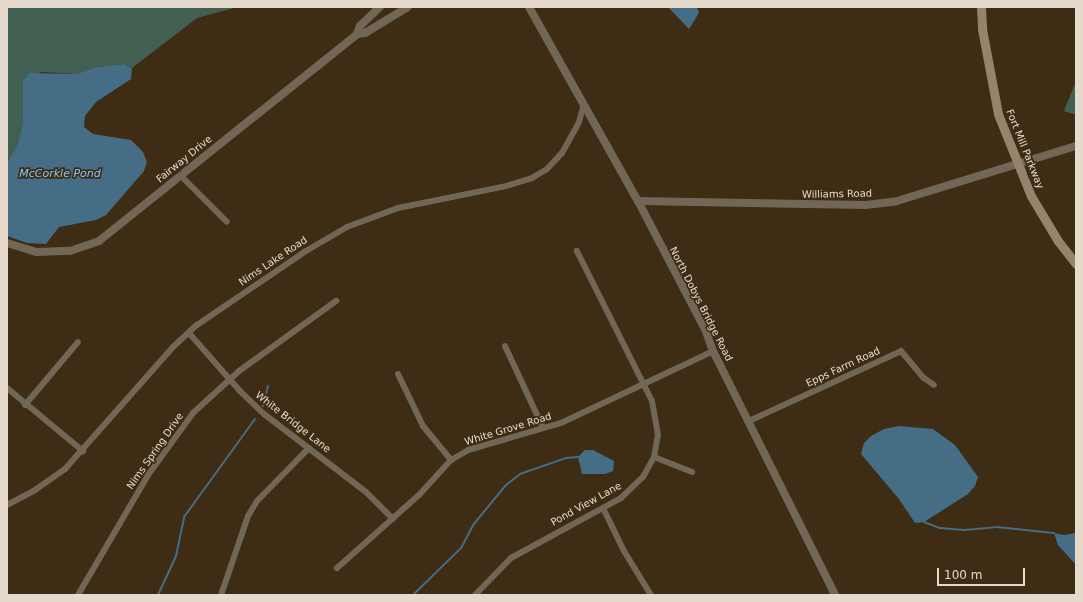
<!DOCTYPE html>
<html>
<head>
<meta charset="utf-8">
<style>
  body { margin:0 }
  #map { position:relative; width:1083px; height:602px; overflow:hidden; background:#3e2c14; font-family:"DejaVu Sans",sans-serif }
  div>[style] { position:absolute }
  .green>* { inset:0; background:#416052 }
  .water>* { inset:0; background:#456d85 }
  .stream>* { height:2px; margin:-1px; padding:0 1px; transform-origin:1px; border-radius:1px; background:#456d85 }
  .minor>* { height:6px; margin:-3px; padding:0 3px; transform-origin:3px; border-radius:3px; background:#726657 }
  .tertiary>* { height:8px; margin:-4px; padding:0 4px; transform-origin:4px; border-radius:4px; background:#726657 }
  .secondary>* { height:9px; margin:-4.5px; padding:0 4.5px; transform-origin:4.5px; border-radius:4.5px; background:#96836c }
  span { translate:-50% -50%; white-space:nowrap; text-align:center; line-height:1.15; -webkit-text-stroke:3.5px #3e2c14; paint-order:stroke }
  .street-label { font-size:10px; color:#e5dacb }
  .water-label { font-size:11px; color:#87c9f3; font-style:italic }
  .frame { position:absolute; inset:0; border:8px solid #e5dacb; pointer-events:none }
  .scale { position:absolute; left:937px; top:568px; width:88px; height:18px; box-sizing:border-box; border:2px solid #e5dacb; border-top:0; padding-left:5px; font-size:12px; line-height:14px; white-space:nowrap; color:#e5dacb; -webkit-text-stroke:3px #3e2c14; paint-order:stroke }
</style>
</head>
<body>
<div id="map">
  <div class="green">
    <i style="clip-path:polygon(7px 7px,238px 7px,197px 18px,132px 68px,124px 64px,95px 67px,77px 74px,41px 72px,23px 81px,23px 121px,18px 143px,7px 163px)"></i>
    <i style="clip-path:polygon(1076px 81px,1076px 115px,1064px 111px)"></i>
  </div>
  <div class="water">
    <i style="clip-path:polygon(668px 7px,697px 7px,699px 13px,689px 29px)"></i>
    <i style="clip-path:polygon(124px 64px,132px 68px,131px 79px,96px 102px,85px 116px,84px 127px,93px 134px,131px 140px,143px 152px,147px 162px,144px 171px,106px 215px,96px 220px,59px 227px,46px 244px,27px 243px,7px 236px,7px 163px,18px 143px,23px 121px,23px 81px,29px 73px,77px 74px,95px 67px)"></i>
    <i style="clip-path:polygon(899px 426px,933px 429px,955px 445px,978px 477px,975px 486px,968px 494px,924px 522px,915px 523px,899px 499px,861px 454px,864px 443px,871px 436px,884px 429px)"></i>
    <i style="clip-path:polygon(585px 450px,593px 450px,614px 461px,613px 471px,605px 474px,582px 474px,578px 457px)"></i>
    <i style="clip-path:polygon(1054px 533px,1064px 535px,1076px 533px,1076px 565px,1058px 545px)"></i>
  </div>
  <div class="stream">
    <i style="left:263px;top:406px;width:21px;rotate:-76deg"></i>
    <i style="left:924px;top:522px;width:17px;rotate:21deg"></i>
    <i style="left:940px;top:528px;width:24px;rotate:5deg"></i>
    <i style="left:964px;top:530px;width:33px;rotate:-5deg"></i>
    <i style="left:997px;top:527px;width:57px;rotate:6deg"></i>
    <i style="left:158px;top:595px;width:43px;rotate:-65.2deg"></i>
    <i style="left:176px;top:556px;width:40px;rotate:-78deg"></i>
    <i style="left:184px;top:517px;width:121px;rotate:-54.1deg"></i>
    <i style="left:413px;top:595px;width:67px;rotate:-44.4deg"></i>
    <i style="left:461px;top:548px;width:26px;rotate:-62deg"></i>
    <i style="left:473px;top:525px;width:52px;rotate:-50.5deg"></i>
    <i style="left:506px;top:485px;width:18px;rotate:-38deg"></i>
    <i style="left:520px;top:474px;width:49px;rotate:-19.2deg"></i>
    <i style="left:566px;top:458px;width:12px;rotate:-5deg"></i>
  </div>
  <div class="minor">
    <i style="left:180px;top:175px;width:66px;rotate:45deg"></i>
    <i style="left:189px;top:333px;width:77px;rotate:48.7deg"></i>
    <i style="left:240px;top:391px;width:33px;rotate:44deg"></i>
    <i style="left:264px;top:414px;width:128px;rotate:37.4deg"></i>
    <i style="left:366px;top:492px;width:38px;rotate:45deg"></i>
    <i style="left:505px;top:346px;width:90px;rotate:65.1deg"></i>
    <i style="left:398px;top:374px;width:58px;rotate:64.3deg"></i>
    <i style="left:423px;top:426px;width:44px;rotate:50.5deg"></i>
    <i style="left:7px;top:388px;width:99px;rotate:39.7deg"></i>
    <i style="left:25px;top:405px;width:82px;rotate:-49.9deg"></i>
    <i style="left:749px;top:421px;width:167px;rotate:-24.7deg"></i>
    <i style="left:901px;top:351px;width:35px;rotate:50deg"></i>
    <i style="left:924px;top:378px;width:12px;rotate:35deg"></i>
    <i style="left:654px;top:457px;width:41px;rotate:21.5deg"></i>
    <i style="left:7px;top:505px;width:32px;rotate:-28deg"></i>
    <i style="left:35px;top:490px;width:37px;rotate:-35deg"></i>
    <i style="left:65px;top:469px;width:163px;rotate:-48.5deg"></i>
    <i style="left:173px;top:347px;width:33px;rotate:-43deg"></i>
    <i style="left:197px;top:325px;width:132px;rotate:-34.2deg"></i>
    <i style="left:306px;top:251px;width:48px;rotate:-30.3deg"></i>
    <i style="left:347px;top:227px;width:54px;rotate:-20.4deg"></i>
    <i style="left:398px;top:208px;width:110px;rotate:-11.5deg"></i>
    <i style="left:506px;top:186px;width:27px;rotate:-17deg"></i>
    <i style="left:532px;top:178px;width:17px;rotate:-31deg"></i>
    <i style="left:547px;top:169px;width:22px;rotate:-47deg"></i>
    <i style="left:562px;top:153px;width:35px;rotate:-61deg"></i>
    <i style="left:579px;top:122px;width:16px;rotate:-75deg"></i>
    <i style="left:603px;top:508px;width:48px;rotate:64deg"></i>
    <i style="left:624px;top:551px;width:52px;rotate:58.5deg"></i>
    <i style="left:337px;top:568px;width:110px;rotate:-41.7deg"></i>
    <i style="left:419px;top:495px;width:47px;rotate:-47.6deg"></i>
    <i style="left:451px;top:460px;width:20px;rotate:-30deg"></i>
    <i style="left:468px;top:450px;width:97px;rotate:-16.2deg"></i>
    <i style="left:561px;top:423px;width:168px;rotate:-25.3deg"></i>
    <i style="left:78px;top:595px;width:139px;rotate:-59.7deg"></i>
    <i style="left:148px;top:475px;width:77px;rotate:-54deg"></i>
    <i style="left:193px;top:413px;width:62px;rotate:-42.4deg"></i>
    <i style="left:239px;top:371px;width:120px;rotate:-35.8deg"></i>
    <i style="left:221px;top:595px;width:83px;rotate:-71.1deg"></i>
    <i style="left:248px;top:516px;width:17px;rotate:-59deg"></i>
    <i style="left:257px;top:501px;width:74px;rotate:-45.5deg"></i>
    <i style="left:475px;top:595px;width:52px;rotate:-45.8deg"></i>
    <i style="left:511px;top:558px;width:125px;rotate:-28.6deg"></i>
    <i style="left:621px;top:498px;width:30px;rotate:-44deg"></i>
    <i style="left:643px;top:477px;width:23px;rotate:-61deg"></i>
    <i style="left:654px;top:457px;width:22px;rotate:-80deg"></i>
    <i style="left:658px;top:435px;width:35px;rotate:-100deg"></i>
    <i style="left:652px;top:401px;width:168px;rotate:-116.6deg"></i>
  </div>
  <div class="tertiary">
    <i style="left:529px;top:7px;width:223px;rotate:60.7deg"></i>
    <i style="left:638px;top:201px;width:144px;rotate:62.4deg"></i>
    <i style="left:705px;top:329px;width:23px;rotate:70deg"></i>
    <i style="left:713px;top:351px;width:273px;rotate:63.4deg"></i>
    <i style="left:357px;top:34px;width:8px;rotate:-7deg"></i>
    <i style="left:365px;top:33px;width:50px;rotate:-31.2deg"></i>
    <i style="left:638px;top:201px;width:228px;rotate:1deg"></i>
    <i style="left:866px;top:205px;width:31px;rotate:-7deg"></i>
    <i style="left:897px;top:201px;width:187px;rotate:-17.1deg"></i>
    <i style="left:7px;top:243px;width:31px;rotate:17deg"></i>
    <i style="left:37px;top:252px;width:33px;rotate:-2deg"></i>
    <i style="left:70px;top:251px;width:31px;rotate:-19deg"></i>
    <i style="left:99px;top:241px;width:331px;rotate:-38.7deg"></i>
    <i style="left:357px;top:34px;width:9px;rotate:-69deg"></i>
    <i style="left:360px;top:26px;width:28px;rotate:-44deg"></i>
  </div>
  <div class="secondary">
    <i style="left:981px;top:7px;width:22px;rotate:87deg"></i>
    <i style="left:982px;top:29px;width:86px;rotate:79.3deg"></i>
    <i style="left:998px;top:114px;width:88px;rotate:68.1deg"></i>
    <i style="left:1031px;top:196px;width:52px;rotate:59deg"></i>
    <i style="left:1058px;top:241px;width:29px;rotate:52deg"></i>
  </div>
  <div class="street-label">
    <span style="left:1025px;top:149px;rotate:68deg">Fort Mill Parkway</span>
    <span style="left:184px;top:159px;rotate:-39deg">Fairway Drive</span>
    <span style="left:837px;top:194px;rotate:-1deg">Williams Road</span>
    <span style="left:273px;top:261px;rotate:-34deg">Nims Lake Road</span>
    <span style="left:701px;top:304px;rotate:63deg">North Dobys Bridge Road</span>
    <span style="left:843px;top:367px;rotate:-25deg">Epps Farm Road</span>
    <span style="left:293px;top:422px;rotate:38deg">White Bridge Lane</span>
    <span style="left:508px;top:429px;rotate:-17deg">White Grove Road</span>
    <span style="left:155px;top:451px;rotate:-55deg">Nims Spring Drive</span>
    <span style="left:586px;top:504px;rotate:-29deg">Pond View Lane</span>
  </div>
  <div class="water-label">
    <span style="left:60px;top:174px">McCorkle Pond</span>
  </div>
  <div class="frame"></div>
  <div class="scale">100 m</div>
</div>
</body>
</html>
